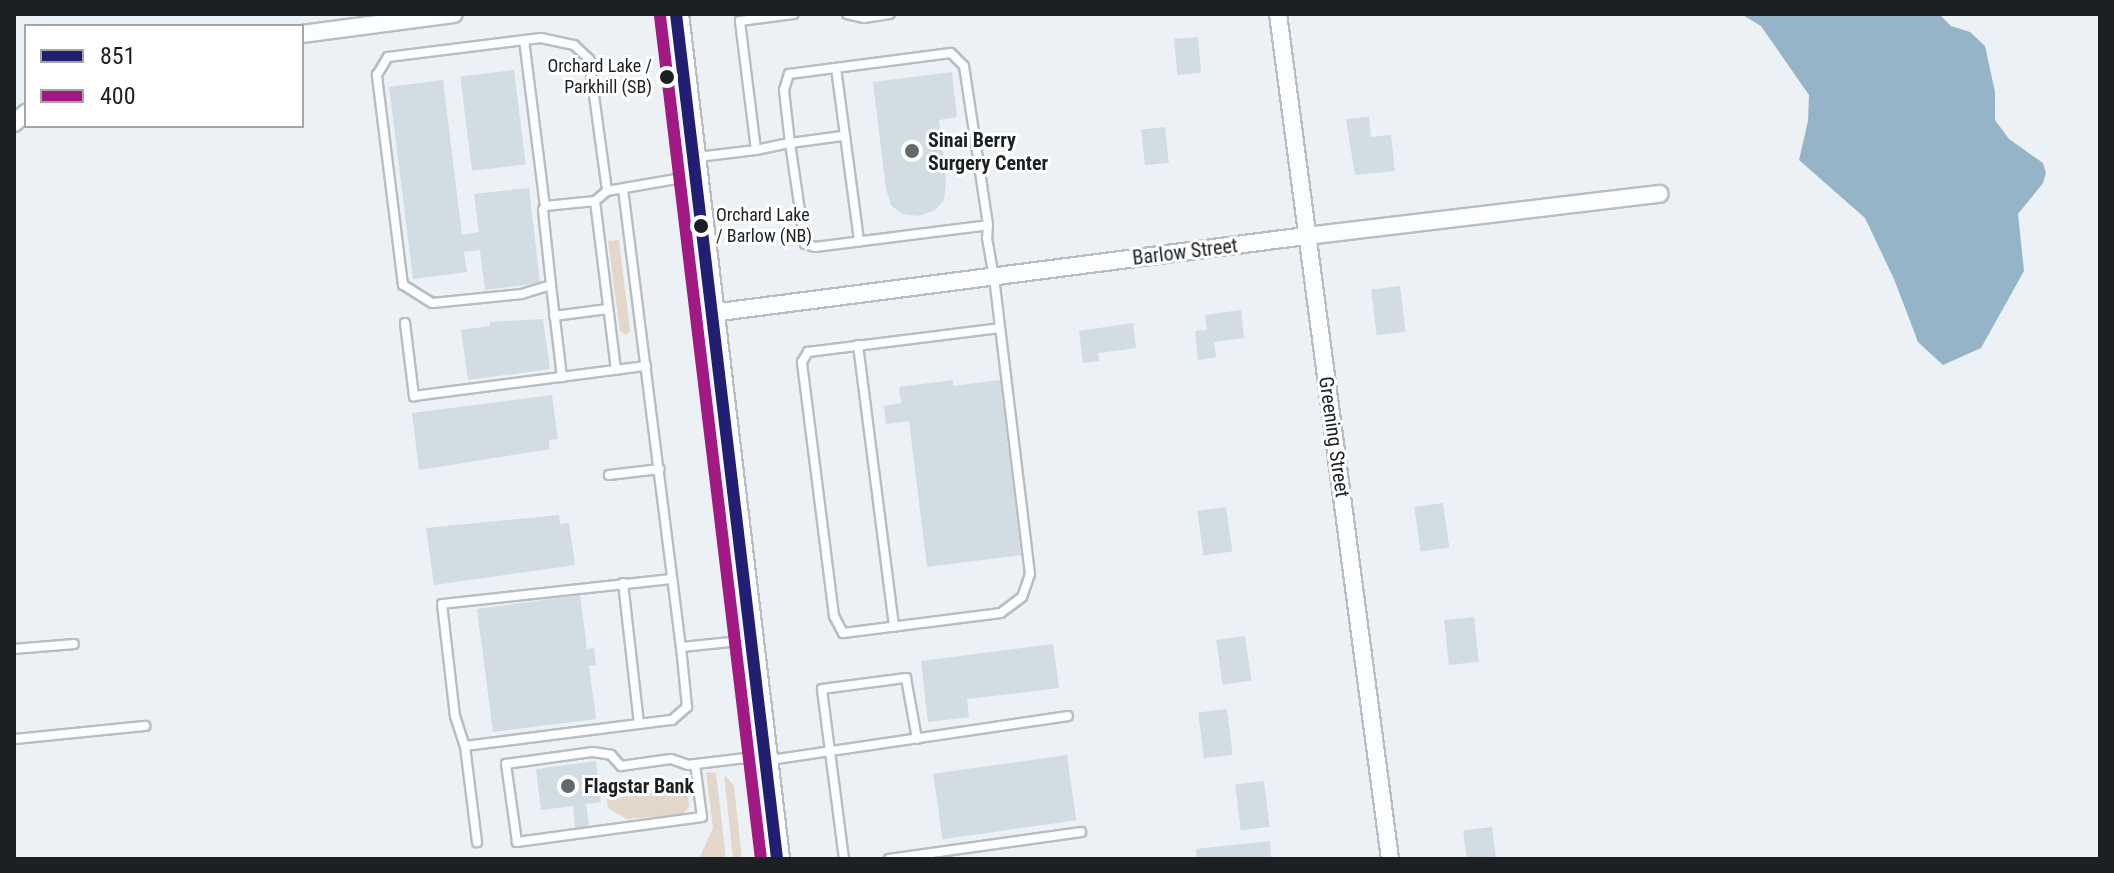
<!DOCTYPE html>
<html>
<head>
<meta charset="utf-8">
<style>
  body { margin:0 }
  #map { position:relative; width:2114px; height:873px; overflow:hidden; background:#ebf1f5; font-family:"Roboto Condensed",sans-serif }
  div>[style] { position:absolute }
  .green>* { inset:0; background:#e3d7cb }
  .water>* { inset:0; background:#96b4c8 }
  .building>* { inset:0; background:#d1dce3; transform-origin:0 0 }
  .roads { filter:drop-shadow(2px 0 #b8bdc0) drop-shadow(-2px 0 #b8bdc0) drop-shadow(0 2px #b8bdc0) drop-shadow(0 -2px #b8bdc0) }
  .lane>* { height:8px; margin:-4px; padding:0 4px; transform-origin:4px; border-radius:4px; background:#fcfdfe }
  .street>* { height:16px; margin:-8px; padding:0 8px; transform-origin:8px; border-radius:8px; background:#fcfdfe }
  .secondary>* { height:24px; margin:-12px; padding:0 12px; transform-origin:12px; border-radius:12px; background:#fcfdfe }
  .bus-1>* { height:12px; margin:-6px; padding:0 6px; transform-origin:6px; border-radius:6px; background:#221e72 }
  .bus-2>* { height:12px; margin:-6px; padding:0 6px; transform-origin:6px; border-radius:6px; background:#a31984 }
  .dots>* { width:22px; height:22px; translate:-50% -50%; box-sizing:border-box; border:4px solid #fff; border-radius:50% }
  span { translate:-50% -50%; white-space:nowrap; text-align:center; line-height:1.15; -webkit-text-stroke:6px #fff; paint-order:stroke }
  .bus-label { font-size:18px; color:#1c2022 }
  .right { translate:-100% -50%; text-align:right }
  .left { translate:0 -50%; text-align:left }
  .poi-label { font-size:20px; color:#1c2022; font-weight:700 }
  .street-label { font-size:20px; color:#1c2022 }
  .frame { position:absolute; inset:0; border:16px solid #1c2022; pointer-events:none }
  .legend { position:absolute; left:24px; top:24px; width:280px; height:104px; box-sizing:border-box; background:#fff; border:2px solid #a4a6a7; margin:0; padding:10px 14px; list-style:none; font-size:24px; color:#1c2022 }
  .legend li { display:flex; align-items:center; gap:16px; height:40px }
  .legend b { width:40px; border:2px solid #a4a6a7 }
</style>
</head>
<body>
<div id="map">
  <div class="green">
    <i style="clip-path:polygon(619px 240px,630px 330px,627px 335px,620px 331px,608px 241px)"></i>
    <i style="clip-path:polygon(706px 772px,716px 773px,726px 859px,699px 859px,713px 828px)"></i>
    <i style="clip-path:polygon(724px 774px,734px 786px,742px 859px,733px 859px)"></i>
    <i style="clip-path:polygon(688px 789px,689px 807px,682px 815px,627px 819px,608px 808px,607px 799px)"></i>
  </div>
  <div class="water">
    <i style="clip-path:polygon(1741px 14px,1939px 14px,1951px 26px,1970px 32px,1985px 46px,1995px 92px,1995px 120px,2009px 139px,2043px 163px,2046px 173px,2043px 183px,2018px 214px,2024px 271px,1981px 348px,1943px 365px,1918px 342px,1894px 279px,1865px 218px,1799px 160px,1808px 121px,1809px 95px,1761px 26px)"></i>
  </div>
  <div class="building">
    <i style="left:1198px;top:37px;width:36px;height:24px;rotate:85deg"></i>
    <i style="left:514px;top:70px;width:95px;height:54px;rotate:83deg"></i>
    <i style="clip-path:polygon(952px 72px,957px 117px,939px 120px,946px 182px,944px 200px,935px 210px,919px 216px,902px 214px,891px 205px,886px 189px,873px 82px)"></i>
    <i style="clip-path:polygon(443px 80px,462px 235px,479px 232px,474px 194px,529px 188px,540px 283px,485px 290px,480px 250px,464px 252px,467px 272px,413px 279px,389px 87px)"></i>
    <i style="clip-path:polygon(1369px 117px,1371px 137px,1391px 135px,1395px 171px,1355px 175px,1346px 119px)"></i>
    <i style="left:1165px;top:127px;width:36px;height:24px;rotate:84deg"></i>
    <i style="left:1400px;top:286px;width:46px;height:29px;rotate:83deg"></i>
    <i style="clip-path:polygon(1241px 310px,1244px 338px,1214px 342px,1216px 357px,1198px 360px,1195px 331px,1207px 330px,1205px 315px)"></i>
    <i style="clip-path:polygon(543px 319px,550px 369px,468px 380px,461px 330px,490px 326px,490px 322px)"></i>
    <i style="clip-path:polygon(1133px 323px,1136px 348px,1098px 353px,1099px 361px,1083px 363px,1079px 331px)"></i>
    <i style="clip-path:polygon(953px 380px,953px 386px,1000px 380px,1021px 555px,927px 567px,909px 421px,886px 424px,884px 406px,901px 403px,899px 387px)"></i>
    <i style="clip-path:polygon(552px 395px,558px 439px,549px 440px,550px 449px,419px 470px,412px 413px)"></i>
    <i style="left:1443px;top:503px;width:45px;height:29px;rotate:82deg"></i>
    <i style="left:1226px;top:507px;width:45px;height:29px;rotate:82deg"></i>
    <i style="clip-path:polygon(559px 515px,560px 524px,569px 523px,575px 565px,434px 585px,426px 528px)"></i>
    <i style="clip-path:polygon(580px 595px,587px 649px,594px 648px,596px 665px,589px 666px,596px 719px,493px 732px,477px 609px)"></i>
    <i style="left:1474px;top:617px;width:45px;height:30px;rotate:84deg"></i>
    <i style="left:1245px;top:636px;width:45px;height:29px;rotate:82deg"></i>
    <i style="clip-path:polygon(1053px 644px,1059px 688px,967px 699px,969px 717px,928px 722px,921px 661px)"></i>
    <i style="left:1227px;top:709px;width:46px;height:29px;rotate:83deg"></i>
    <i style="left:1067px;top:755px;width:66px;height:135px;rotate:82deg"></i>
    <i style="clip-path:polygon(596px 761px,601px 802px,586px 804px,589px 826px,575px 828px,573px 806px,541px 810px,536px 769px)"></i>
    <i style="left:1264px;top:781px;width:46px;height:29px;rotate:83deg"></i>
    <i style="left:1492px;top:827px;width:32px;height:29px;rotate:83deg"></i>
    <i style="clip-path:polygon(1270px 841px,1271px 859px,1197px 859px,1196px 849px)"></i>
  </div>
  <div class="roads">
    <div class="lane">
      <i style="left:847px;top:14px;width:17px;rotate:13deg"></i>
      <i style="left:864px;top:18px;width:26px;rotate:-9deg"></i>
      <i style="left:524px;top:40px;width:167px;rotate:82.8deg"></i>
      <i style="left:836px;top:68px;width:175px;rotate:82.4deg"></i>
      <i style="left:842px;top:136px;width:52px;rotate:172.3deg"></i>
      <i style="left:790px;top:143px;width:53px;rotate:-96.5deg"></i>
      <i style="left:784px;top:90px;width:17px;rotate:-73deg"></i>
      <i style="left:789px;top:74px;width:163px;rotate:-7.4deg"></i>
      <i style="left:951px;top:53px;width:18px;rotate:45deg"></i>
      <i style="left:964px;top:66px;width:161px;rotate:81.4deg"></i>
      <i style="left:756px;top:150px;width:35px;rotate:-12deg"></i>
      <i style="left:790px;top:143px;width:102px;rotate:81.6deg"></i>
      <i style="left:805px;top:244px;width:10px;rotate:17deg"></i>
      <i style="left:815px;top:247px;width:174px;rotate:-7.2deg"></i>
      <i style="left:988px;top:225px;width:13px;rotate:94deg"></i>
      <i style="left:987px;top:238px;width:40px;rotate:80deg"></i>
      <i style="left:994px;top:277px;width:299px;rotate:83.1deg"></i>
      <i style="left:1030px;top:574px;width:24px;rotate:109deg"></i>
      <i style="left:1022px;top:597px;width:26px;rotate:143deg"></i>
      <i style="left:1001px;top:613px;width:159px;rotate:172.8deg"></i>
      <i style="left:843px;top:633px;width:19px;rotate:-118deg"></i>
      <i style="left:834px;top:616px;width:256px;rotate:-97.2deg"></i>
      <i style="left:802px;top:362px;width:12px;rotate:-59deg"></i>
      <i style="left:808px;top:352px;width:193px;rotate:-7.1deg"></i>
      <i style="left:698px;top:157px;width:58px;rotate:-6.9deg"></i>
      <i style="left:756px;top:150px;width:130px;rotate:-97.1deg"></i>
      <i style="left:740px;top:21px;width:54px;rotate:-7.4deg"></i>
      <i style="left:623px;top:189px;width:462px;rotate:82.8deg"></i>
      <i style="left:681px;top:647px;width:69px;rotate:-5.8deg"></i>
      <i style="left:607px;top:191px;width:16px;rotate:140deg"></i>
      <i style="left:595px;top:201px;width:50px;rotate:174.3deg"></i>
      <i style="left:545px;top:206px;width:4px;rotate:117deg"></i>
      <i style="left:543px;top:210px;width:75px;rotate:83.9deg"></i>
      <i style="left:551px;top:285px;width:30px;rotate:163deg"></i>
      <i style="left:522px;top:294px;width:90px;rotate:174.3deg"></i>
      <i style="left:432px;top:303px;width:34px;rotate:-148deg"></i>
      <i style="left:403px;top:285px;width:212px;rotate:-97.1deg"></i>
      <i style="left:377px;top:75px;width:21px;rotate:-59deg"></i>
      <i style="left:388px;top:57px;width:154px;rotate:-7.1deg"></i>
      <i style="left:541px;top:38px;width:34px;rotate:12deg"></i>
      <i style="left:574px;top:45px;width:21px;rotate:43deg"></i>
      <i style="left:589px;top:59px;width:133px;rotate:82.2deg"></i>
      <i style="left:607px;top:191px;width:88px;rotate:-9.8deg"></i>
      <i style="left:595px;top:201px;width:170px;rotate:82.9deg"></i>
      <i style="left:551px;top:285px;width:93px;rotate:83.2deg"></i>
      <i style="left:554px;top:316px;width:54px;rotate:-7.4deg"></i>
      <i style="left:405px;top:323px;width:74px;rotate:83deg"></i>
      <i style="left:414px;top:396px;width:234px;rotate:-7.4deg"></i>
      <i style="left:858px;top:345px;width:284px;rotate:82.7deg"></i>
      <i style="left:609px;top:475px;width:51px;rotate:-6.7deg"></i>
      <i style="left:672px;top:579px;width:231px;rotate:173.8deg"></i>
      <i style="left:442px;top:604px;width:113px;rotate:83.4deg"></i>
      <i style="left:455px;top:716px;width:32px;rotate:72deg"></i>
      <i style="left:465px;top:746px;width:209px;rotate:-7.2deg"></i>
      <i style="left:672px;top:720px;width:20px;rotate:-41deg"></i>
      <i style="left:687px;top:707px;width:60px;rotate:-95.7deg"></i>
      <i style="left:623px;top:583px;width:142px;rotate:83.5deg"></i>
      <i style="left:14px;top:649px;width:60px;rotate:-4.8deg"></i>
      <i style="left:14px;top:739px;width:132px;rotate:-5.7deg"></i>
      <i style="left:465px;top:746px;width:97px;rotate:82.9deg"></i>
      <i style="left:770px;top:760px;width:301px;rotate:-8.4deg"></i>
      <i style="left:695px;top:764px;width:53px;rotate:82.5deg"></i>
      <i style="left:702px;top:817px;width:187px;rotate:172.3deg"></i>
      <i style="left:517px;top:842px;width:79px;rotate:-98deg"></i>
      <i style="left:506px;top:764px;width:88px;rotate:-7.9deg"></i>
      <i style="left:593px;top:752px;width:18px;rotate:9deg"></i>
      <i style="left:611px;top:755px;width:15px;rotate:48deg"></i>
      <i style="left:621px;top:766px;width:50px;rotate:-8deg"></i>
      <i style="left:671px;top:759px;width:18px;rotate:19deg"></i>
      <i style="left:688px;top:765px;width:7px;rotate:-8deg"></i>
      <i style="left:695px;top:764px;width:9px;rotate:-6deg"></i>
      <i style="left:704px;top:763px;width:59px;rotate:-6.8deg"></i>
      <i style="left:844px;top:859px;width:171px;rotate:-97.4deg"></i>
      <i style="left:822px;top:689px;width:85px;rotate:-7.5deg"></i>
      <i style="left:906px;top:678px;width:62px;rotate:79.8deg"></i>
      <i style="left:889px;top:859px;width:194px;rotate:-8deg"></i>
    </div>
    <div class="street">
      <i style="left:1278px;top:14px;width:852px;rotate:82.45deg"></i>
      <i style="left:302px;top:34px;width:153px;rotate:-7.5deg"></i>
      <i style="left:14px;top:123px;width:16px;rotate:-40deg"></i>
      <i style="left:712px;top:313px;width:599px;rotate:-7.39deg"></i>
      <i style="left:1306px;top:236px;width:356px;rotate:-6.8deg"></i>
    </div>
    <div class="secondary">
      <i style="left:676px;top:14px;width:851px;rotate:83.18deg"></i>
    </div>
  </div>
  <div class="bus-1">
    <i style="left:676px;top:14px;width:851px;rotate:83.18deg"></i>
  </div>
  <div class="bus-2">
    <i style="left:660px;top:16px;width:849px;rotate:83.17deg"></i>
  </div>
  <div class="dots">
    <i style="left:667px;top:77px;background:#1c2022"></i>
    <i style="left:912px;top:151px;background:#64696c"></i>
    <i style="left:701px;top:226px;background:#1c2022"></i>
    <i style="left:568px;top:786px;background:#64696c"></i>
  </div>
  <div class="bus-label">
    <span class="right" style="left:652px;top:77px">Orchard Lake /<br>Parkhill (SB)</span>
    <span class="left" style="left:716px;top:226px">Orchard Lake<br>/ Barlow (NB)</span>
  </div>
  <div class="poi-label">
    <span class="left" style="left:928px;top:152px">Sinai Berry<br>Surgery Center</span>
    <span class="left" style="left:584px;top:786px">Flagstar Bank</span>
  </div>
  <div class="street-label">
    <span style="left:1185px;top:252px;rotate:-7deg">Barlow Street</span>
    <span style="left:1334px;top:437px;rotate:82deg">Greening Street</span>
  </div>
  <div class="frame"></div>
  <ul class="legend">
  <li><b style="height:10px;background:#221e72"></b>851</li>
  <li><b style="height:10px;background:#a31984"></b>400</li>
  </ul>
</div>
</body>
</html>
